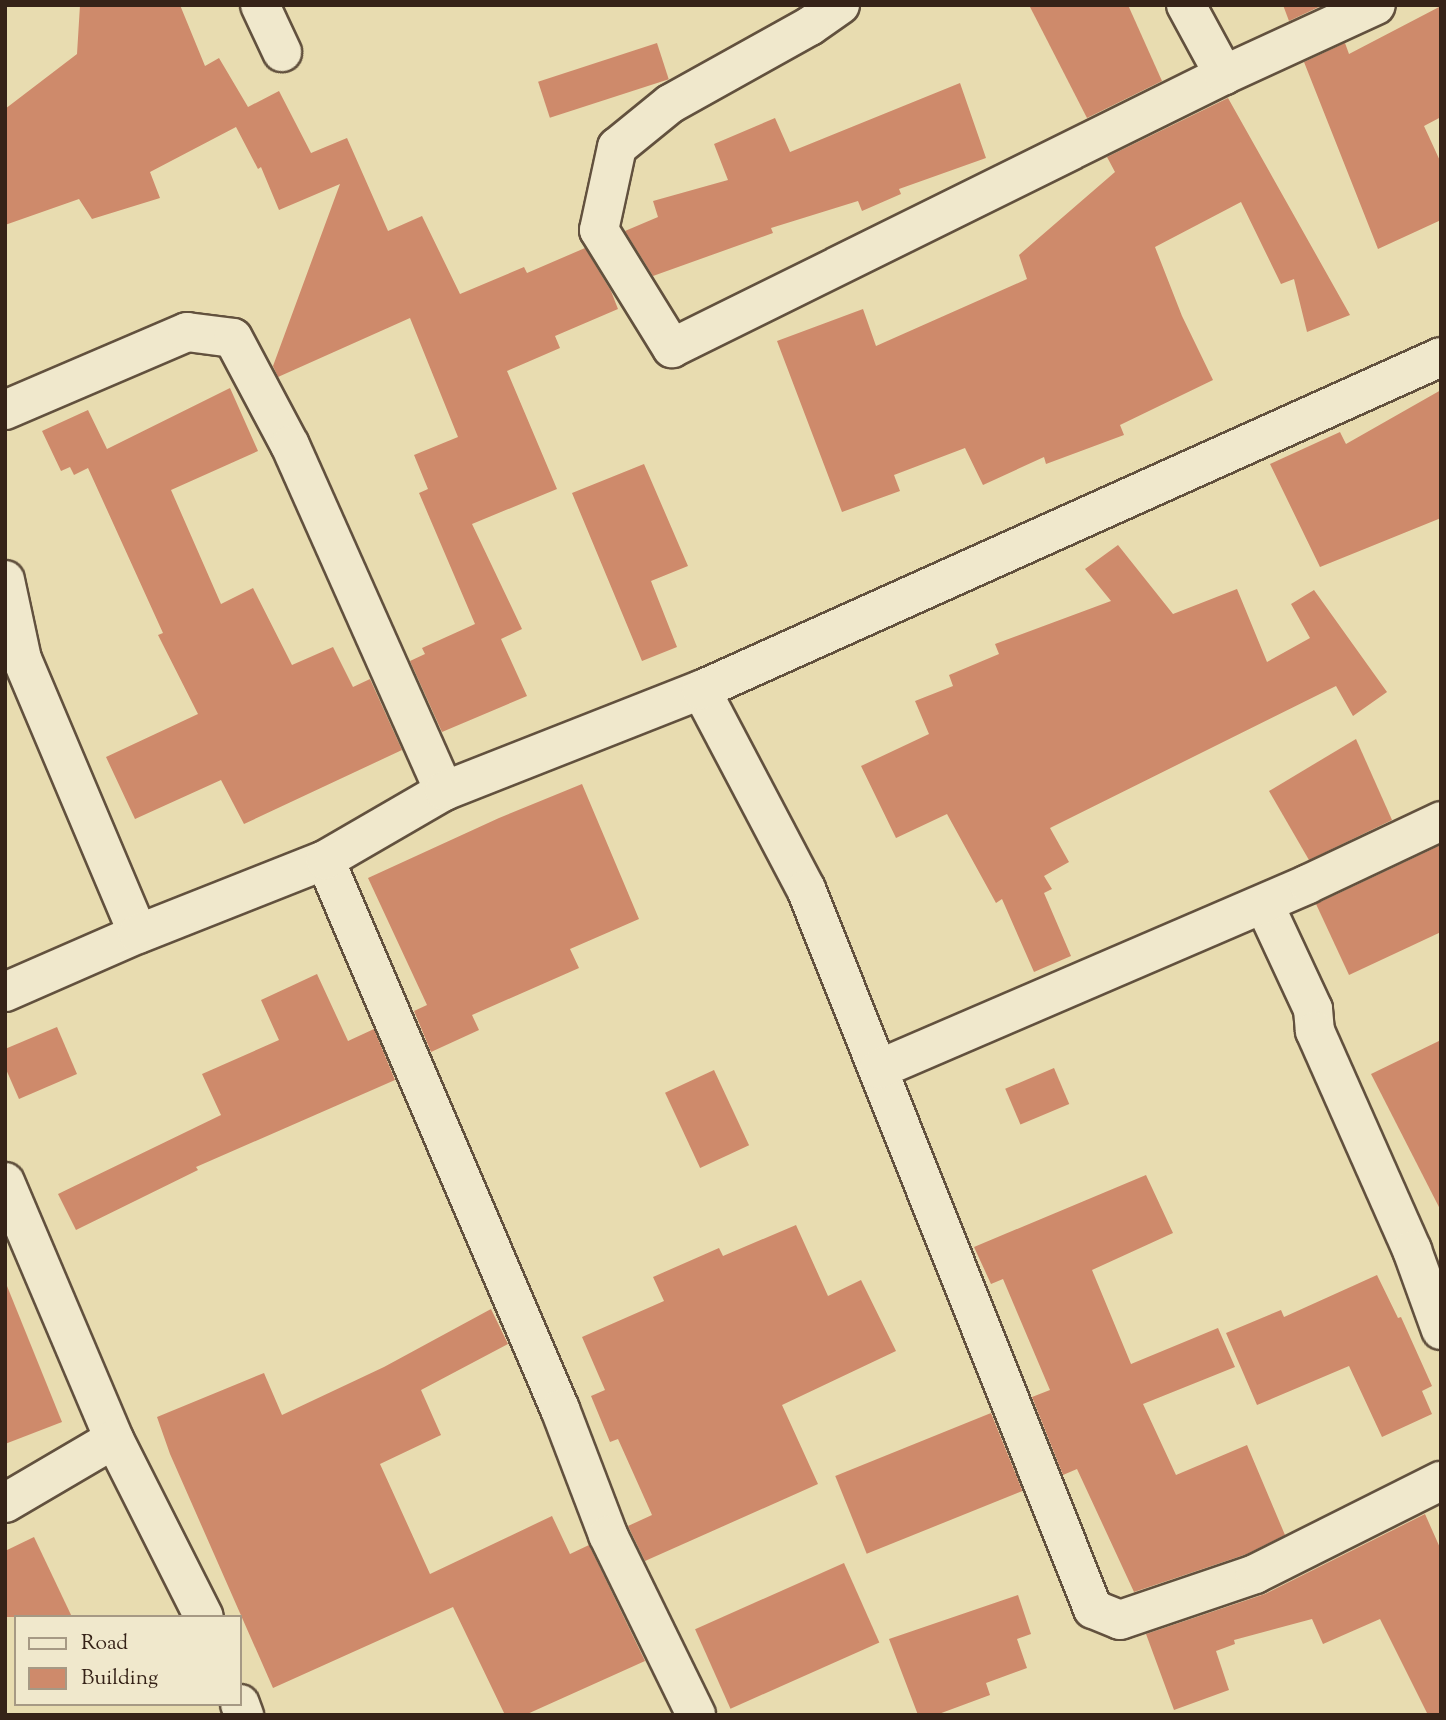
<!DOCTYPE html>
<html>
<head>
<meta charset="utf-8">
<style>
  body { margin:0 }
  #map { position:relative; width:1446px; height:1720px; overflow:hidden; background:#e8dcb0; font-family:"Sorts Mill Goudy",serif }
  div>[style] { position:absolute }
  .building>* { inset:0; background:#ce8a6b; transform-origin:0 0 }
  .roads { filter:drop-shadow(2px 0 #62513e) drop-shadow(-2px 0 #62513e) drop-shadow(0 2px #62513e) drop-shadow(0 -2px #62513e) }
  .minor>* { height:38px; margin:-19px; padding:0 19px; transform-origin:19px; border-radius:19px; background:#f0e8cc }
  span { translate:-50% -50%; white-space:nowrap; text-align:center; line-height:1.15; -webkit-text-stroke:7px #f0e8cc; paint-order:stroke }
  .frame { position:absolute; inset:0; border:7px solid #362318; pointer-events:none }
  .legend { position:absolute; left:14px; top:1615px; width:228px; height:91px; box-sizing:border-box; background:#f0e8cc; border:2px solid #a69984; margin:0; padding:9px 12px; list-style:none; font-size:21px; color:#362318 }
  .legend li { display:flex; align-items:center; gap:14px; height:35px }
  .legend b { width:35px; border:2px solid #a69984 }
</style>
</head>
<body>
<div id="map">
  <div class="building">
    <i style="clip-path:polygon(80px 5px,180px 5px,205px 66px,219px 58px,248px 107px,279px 91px,311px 153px,347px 138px,388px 231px,422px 216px,460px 294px,524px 267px,527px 273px,585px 248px,611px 291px,618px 309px,555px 336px,560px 348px,507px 371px,557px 489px,472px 524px,522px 629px,501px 639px,527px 696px,442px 732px,410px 661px,425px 654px,422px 648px,475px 624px,419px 493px,428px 489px,414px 455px,458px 437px,410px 318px,278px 377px,273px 366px,340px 184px,279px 210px,261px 167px,258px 169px,236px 127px,150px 172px,160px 198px,92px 219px,79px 199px,5px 225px,5px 109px,77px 54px)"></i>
    <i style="clip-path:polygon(1029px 5px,1128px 5px,1162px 81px,1087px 118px)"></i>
    <i style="clip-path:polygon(1283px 5px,1323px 5px,1289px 21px)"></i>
    <i style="clip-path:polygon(1441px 6px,1441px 117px,1424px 126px,1441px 163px,1441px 220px,1378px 249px,1304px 62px,1345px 43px,1349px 54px)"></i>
    <i style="left:657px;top:43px;width:38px;height:125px;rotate:72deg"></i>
    <i style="clip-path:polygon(960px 83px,986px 158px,899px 189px,901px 194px,862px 211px,858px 201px,771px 228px,773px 233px,653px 276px,625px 231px,658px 217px,653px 201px,728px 180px,714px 144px,775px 118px,790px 152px)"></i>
    <i style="clip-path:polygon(1228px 98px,1350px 315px,1307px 332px,1294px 279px,1281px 284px,1241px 202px,1155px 247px,1182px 316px,1213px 380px,1120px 425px,1124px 435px,1046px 464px,1044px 457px,983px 485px,965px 448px,894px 475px,900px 491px,842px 512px,777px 341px,863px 309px,876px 346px,1027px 279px,1019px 255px,1115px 172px,1107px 157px)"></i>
    <i style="clip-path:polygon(230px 388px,258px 451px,171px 490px,221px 604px,253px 588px,292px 665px,333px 647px,353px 687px,370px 679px,402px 750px,244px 824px,221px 780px,135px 819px,106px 757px,198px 714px,158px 635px,163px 633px,88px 468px,74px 475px,70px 467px,61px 471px,42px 431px,88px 410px,107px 449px)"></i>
    <i style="clip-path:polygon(1441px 390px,1441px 518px,1320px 567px,1270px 464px,1340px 432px,1346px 444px)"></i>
    <i style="clip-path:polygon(644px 464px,688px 566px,651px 581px,677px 647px,642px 661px,572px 493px)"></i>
    <i style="clip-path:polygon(1118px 545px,1173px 614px,1237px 589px,1267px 662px,1310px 638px,1291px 604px,1314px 590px,1387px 692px,1353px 716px,1336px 686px,1050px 828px,1069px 862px,1044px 876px,1052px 889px,1044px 893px,1071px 956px,1034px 972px,1002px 899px,996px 903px,947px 814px,896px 838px,861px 766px,929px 734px,915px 701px,953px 686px,949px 675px,999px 654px,995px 644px,1111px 601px,1085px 569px)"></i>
    <i style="clip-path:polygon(1356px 739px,1392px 820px,1309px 860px,1269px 791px)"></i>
    <i style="clip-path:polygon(582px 784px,639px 919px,570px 949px,579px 968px,472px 1015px,479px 1030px,431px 1052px,414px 1011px,427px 1005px,368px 878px,499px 818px)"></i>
    <i style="clip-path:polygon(1441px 845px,1441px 932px,1349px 975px,1316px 904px)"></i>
    <i style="clip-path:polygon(317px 974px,348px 1041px,374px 1029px,395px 1080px,196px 1167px,198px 1170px,76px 1230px,58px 1194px,221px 1115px,202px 1074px,279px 1040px,261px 1000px)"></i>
    <i style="clip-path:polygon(57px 1027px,77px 1074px,19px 1099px,5px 1067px,5px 1049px)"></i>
    <i style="clip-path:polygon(1441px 1040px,1441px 1211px,1371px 1074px)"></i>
    <i style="left:1054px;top:1068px;width:39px;height:53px;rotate:67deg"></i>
    <i style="left:714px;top:1070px;width:83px;height:54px;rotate:65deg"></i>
    <i style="clip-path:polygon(1146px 1175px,1173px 1233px,1092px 1270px,1131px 1364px,1218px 1328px,1235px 1367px,1143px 1404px,1176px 1475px,1247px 1445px,1285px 1535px,1247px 1554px,1134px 1592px,1077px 1469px,1063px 1475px,1032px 1397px,1050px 1390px,1003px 1279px,991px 1284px,974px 1247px)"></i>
    <i style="clip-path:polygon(796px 1225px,828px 1296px,861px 1280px,896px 1351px,782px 1405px,818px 1484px,645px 1561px,628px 1526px,652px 1515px,618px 1439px,610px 1442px,591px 1396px,605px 1390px,582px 1337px,664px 1301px,653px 1277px,719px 1248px,723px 1256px)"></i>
    <i style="clip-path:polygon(1377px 1275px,1398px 1318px,1401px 1317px,1432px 1386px,1422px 1391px,1432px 1414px,1382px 1437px,1349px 1366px,1257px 1405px,1226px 1333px,1281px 1310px,1284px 1317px)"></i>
    <i style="clip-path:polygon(7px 1286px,62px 1422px,5px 1444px,5px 1287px)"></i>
    <i style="clip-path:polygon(491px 1309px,508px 1344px,421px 1390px,441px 1435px,380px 1464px,430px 1574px,552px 1516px,570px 1554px,589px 1545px,645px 1661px,525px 1715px,505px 1715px,453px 1607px,273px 1688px,170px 1454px,157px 1417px,264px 1373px,282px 1415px,384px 1367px)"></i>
    <i style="left:991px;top:1413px;width:84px;height:168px;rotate:68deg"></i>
    <i style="clip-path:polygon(1425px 1514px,1441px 1550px,1441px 1715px,1428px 1715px,1380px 1619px,1323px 1644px,1312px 1619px,1234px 1640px,1235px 1644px,1216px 1651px,1229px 1690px,1174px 1710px,1146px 1634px,1265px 1594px)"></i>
    <i style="clip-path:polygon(34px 1537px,72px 1617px,5px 1617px,5px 1551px)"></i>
    <i style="left:844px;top:1563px;width:87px;height:163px;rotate:66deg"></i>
    <i style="clip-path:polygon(1018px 1595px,1031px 1634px,1017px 1639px,1027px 1668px,986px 1683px,990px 1695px,936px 1715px,918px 1715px,889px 1639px)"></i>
  </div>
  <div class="roads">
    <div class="minor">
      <i style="left:260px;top:5px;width:52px;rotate:64.9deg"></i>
      <i style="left:840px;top:5px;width:37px;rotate:145deg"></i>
      <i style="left:810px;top:26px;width:160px;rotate:150.9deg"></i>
      <i style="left:670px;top:104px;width:68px;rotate:140.9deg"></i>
      <i style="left:617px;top:147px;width:85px;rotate:102.2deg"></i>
      <i style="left:599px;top:230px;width:139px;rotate:58.3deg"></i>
      <i style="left:672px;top:348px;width:616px;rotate:-26.32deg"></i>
      <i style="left:1224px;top:75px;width:167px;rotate:-24.7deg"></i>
      <i style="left:1186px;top:5px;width:80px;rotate:61.5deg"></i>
      <i style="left:5px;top:410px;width:198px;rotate:-23.2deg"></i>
      <i style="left:187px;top:332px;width:46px;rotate:7.4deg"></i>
      <i style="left:233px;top:338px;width:121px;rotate:62deg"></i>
      <i style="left:290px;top:445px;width:379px;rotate:66deg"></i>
      <i style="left:5px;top:580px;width:81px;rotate:77.9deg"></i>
      <i style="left:22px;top:659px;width:298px;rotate:67.1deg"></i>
      <i style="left:701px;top:690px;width:225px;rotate:62.2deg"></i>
      <i style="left:806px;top:889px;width:775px;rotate:68.27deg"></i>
      <i style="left:1093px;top:1609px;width:29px;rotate:22deg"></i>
      <i style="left:1120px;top:1620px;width:143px;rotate:-18.8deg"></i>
      <i style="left:1255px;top:1574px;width:208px;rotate:-26.6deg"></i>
      <i style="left:325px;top:860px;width:597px;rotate:66.83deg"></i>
      <i style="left:560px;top:1409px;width:135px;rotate:69.1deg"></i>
      <i style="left:608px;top:1535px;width:200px;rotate:63.9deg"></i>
      <i style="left:1264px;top:904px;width:116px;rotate:65deg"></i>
      <i style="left:1313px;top:1009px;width:22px;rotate:85deg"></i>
      <i style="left:1315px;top:1031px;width:240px;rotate:66.1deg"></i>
      <i style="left:1412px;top:1250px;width:85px;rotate:70.1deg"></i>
      <i style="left:5px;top:992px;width:145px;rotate:-23.6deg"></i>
      <i style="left:138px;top:934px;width:201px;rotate:-21.6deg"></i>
      <i style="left:325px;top:860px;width:138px;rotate:-30.1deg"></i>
      <i style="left:444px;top:791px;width:276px;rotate:-21.5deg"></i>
      <i style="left:701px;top:690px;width:811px;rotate:-24.23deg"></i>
      <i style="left:879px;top:1069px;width:467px;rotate:-23.3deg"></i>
      <i style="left:1308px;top:884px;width:147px;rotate:-25.3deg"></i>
      <i style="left:5px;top:1182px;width:279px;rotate:67deg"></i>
      <i style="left:114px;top:1439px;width:199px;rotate:63.2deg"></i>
      <i style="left:5px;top:1503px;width:126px;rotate:-30.4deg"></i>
      <i style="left:240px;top:1704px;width:12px;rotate:70deg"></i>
    </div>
  </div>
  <div class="frame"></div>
  <ul class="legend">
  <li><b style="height:9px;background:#f0e8cc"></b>Road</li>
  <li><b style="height:19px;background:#ce8a6b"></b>Building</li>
  </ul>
</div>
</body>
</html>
